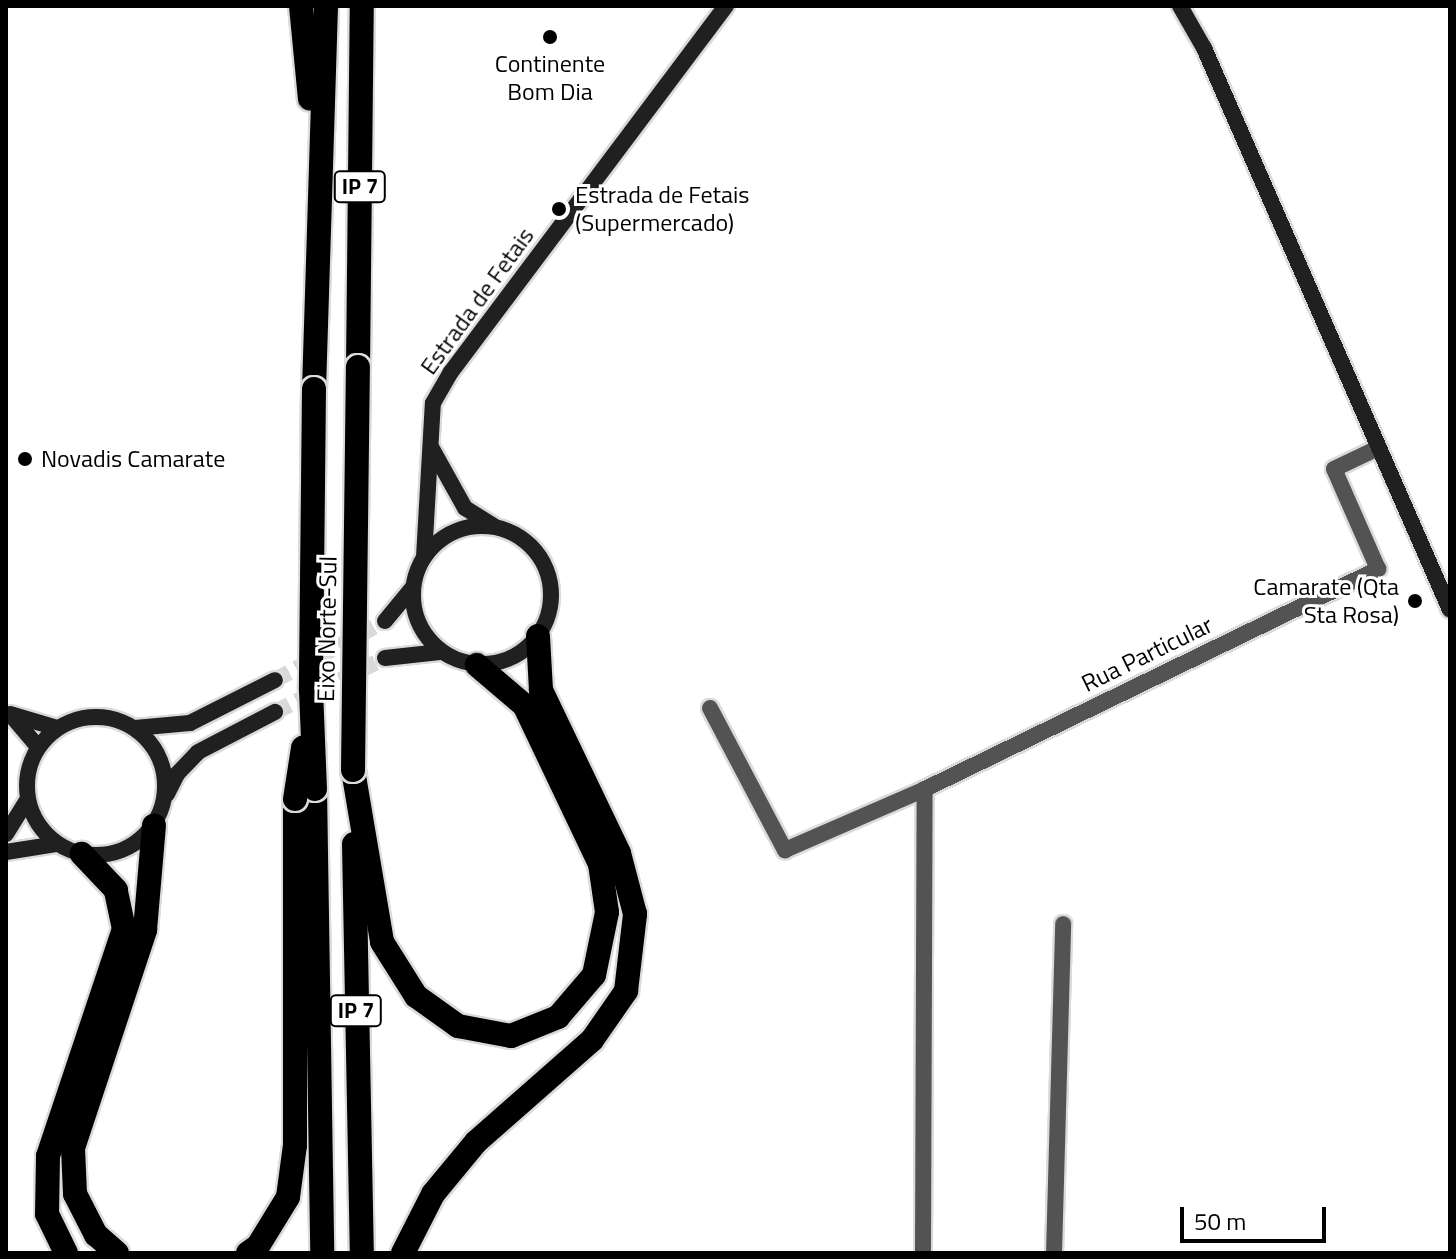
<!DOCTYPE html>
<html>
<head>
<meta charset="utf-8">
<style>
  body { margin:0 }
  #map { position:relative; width:1456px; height:1259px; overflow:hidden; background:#fff; font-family:"Titillium Web",sans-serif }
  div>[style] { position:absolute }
  .secondary-tunnel>* { height:16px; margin-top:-8px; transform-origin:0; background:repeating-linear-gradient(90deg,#d9d9d9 0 16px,transparent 0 24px) }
  .roads { filter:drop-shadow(2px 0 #dbdbdb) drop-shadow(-2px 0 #dbdbdb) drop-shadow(0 2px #dbdbdb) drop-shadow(0 -2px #dbdbdb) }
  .street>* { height:16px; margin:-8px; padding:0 8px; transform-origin:8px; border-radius:8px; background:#535353 }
  .secondary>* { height:16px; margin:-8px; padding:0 8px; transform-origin:8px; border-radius:8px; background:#202020 }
  .secondary>.ring { margin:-8px; padding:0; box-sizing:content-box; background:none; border:16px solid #202020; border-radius:50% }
  .highway>* { height:24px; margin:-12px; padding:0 12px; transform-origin:12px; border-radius:12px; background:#000 }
  .bridges { filter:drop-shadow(2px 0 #dbdbdb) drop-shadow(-2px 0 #dbdbdb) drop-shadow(0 2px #dbdbdb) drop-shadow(0 -2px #dbdbdb) }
  .highway-bridge>* { height:24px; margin:-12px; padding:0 12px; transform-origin:12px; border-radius:12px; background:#000 }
  .dots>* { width:22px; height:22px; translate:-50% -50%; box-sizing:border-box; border:4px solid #fff; border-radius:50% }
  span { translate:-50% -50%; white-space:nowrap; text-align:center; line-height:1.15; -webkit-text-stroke:6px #fff; paint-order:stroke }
  .shield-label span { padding:2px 6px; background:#fff; border:2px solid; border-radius:6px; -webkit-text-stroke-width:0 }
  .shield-label { font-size:22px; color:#000; font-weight:700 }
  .poi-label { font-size:24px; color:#000 }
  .left { translate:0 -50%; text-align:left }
  .right { translate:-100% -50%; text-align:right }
  .street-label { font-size:24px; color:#000 }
  .frame { position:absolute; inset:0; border:8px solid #000; pointer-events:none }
  .scale { position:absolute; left:1180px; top:1207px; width:146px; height:36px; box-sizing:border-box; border:4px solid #000; border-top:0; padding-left:10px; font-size:24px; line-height:28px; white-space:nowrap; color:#000; -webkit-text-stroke:6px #fff; paint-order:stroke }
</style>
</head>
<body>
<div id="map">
  <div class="secondary-tunnel">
    <i style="left:275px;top:680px;width:125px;rotate:-28.2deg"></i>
    <i style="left:275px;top:712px;width:123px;rotate:-26.1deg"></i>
  </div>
  <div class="roads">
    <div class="street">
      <i style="left:710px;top:708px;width:161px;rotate:62.2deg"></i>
      <i style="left:785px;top:850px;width:153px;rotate:-23.5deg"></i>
      <i style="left:925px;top:789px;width:504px;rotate:-25.9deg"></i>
      <i style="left:1378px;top:569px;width:109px;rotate:-113.7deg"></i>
      <i style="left:1334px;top:469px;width:47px;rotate:-25.5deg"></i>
      <i style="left:923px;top:1253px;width:464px;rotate:-89.8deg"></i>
      <i style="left:1054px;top:1253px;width:329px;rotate:-88.4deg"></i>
    </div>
    <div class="secondary">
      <i style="left:1180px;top:6px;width:48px;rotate:60.3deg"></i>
      <i style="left:1204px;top:48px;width:613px;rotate:66.36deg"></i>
      <i style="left:431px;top:447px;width:70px;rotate:60.9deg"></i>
      <i style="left:465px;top:508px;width:34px;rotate:32deg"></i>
      <i class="ring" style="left:413px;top:526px;width:122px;height:122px"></i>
      <i style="left:424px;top:557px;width:154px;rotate:-86.7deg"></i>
      <i style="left:433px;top:403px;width:36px;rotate:-60deg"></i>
      <i style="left:451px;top:372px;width:458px;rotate:-53.1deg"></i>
      <i style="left:385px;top:621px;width:44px;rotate:-50.5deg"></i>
      <i style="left:385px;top:658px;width:55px;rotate:-6.2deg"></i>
      <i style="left:10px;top:714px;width:49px;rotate:16.6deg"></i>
      <i style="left:11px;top:715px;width:42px;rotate:49.8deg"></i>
      <i class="ring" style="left:27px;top:717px;width:122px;height:122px"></i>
      <i style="left:135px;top:728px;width:55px;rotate:-5.2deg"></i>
      <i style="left:190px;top:723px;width:95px;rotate:-26.8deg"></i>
      <i style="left:167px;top:794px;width:22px;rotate:-63deg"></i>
      <i style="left:177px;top:774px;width:30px;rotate:-46deg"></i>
      <i style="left:198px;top:752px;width:87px;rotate:-27.5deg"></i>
      <i style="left:6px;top:834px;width:40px;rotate:-58deg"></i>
      <i style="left:6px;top:852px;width:52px;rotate:-8.9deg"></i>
    </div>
    <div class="highway">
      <i style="left:301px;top:6px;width:93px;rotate:84.5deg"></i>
      <i style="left:358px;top:367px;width:361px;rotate:-89.4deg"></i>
      <i style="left:314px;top:389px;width:383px;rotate:-88.2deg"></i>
      <i style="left:353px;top:770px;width:174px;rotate:80.4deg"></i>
      <i style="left:382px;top:942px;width:64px;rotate:57.8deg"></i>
      <i style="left:416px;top:996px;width:52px;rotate:35.5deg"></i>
      <i style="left:458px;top:1026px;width:54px;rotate:10.7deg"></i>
      <i style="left:511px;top:1036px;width:51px;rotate:-22deg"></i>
      <i style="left:558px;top:1017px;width:55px;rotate:-49.4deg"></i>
      <i style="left:594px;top:975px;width:64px;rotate:-78.3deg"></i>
      <i style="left:607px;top:912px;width:49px;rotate:-98.3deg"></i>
      <i style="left:600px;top:864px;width:176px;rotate:-115.5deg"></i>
      <i style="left:524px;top:705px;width:62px;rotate:-139.6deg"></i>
      <i style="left:315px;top:789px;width:464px;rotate:89.1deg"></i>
      <i style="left:354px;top:844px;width:409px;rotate:88.9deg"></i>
      <i style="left:66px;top:1253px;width:43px;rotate:-116deg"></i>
      <i style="left:47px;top:1214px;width:58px;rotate:-89deg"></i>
      <i style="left:48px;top:1156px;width:239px;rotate:-71.5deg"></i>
      <i style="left:124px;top:929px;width:40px;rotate:-102deg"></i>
      <i style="left:116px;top:890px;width:50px;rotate:-133.4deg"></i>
      <i style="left:117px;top:1253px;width:28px;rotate:-139deg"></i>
      <i style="left:96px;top:1235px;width:46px;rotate:-117.1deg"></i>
      <i style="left:75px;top:1194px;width:46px;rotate:-92.5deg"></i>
      <i style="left:73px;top:1148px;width:230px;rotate:-71.7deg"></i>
      <i style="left:145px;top:930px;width:105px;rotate:-85.1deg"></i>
      <i style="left:248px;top:1253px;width:12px;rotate:-35deg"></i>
      <i style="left:258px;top:1246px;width:57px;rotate:-58.5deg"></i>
      <i style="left:288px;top:1197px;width:52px;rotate:-82.3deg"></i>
      <i style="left:295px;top:1145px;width:346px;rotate:-90deg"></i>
      <i style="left:403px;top:1253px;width:66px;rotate:-63deg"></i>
      <i style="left:433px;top:1194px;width:67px;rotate:-50.4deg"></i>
      <i style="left:476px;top:1142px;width:154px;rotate:-41.3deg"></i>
      <i style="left:592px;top:1040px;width:60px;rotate:-55.2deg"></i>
      <i style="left:626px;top:991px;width:78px;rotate:-83.3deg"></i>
      <i style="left:635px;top:914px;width:63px;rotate:-104.7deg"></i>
      <i style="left:619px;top:853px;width:181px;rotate:-115.6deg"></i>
      <i style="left:541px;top:690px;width:54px;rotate:-93.2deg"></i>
    </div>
  </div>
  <div class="bridges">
    <div class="highway-bridge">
      <i style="left:314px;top:389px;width:301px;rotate:90.6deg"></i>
      <i style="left:311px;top:690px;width:99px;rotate:87.7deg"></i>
      <i style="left:353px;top:770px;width:403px;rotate:-89.3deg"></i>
      <i style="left:295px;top:799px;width:52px;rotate:-81.1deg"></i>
    </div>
  </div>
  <div class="dots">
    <i style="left:550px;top:37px;background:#000"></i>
    <i style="left:559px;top:209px;background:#000"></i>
    <i style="left:25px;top:459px;background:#000"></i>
    <i style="left:1415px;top:601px;background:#000"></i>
  </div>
  <div class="shield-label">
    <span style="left:360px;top:187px">IP 7</span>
    <span style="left:356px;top:1011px">IP 7</span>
  </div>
  <div class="poi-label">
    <span style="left:550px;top:78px">Continente<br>Bom Dia</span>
    <span class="left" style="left:575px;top:209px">Estrada de Fetais<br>(Supermercado)</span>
    <span class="left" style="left:41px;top:459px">Novadis Camarate</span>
    <span class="right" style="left:1399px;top:601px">Camarate (Qta<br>Sta Rosa)</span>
  </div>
  <div class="street-label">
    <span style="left:477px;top:301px;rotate:-54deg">Estrada de Fetais</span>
    <span style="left:327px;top:629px;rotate:-89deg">Eixo Norte-Sul</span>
    <span style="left:1147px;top:654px;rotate:-26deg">Rua Particular</span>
  </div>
  <div class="frame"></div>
  <div class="scale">50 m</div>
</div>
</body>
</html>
